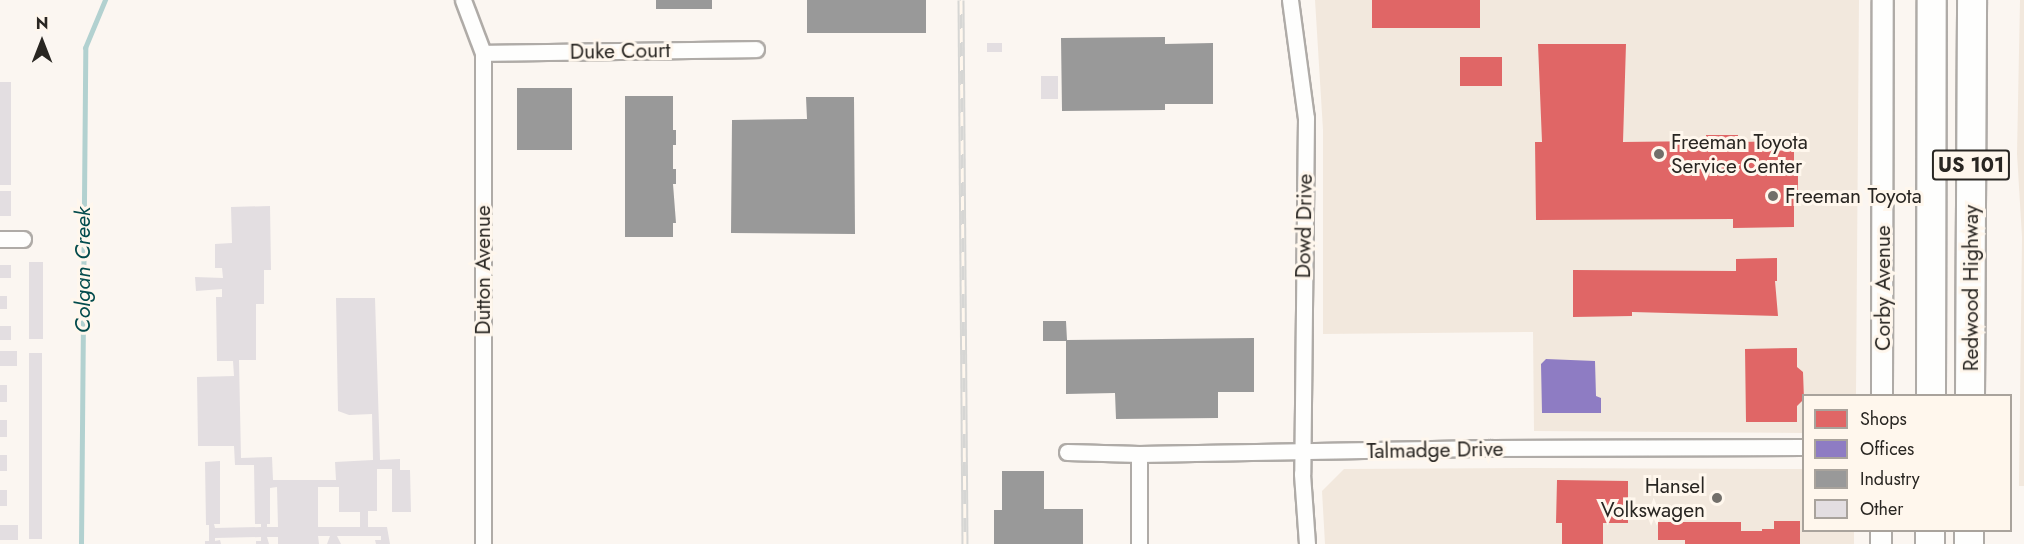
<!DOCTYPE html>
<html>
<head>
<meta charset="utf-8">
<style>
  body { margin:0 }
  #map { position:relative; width:2024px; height:544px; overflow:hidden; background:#fbf6f1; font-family:Jost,sans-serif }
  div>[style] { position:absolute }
  .built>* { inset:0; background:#f2e8dd }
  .shops>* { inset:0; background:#e06666; transform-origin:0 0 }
  .offices>* { inset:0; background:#8e7cc3 }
  .industry>* { inset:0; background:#999; transform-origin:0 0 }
  .stream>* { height:4.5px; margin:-2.25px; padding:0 2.25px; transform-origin:2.25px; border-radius:2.25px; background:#b2d1d0 }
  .building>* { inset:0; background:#e3dee1; transform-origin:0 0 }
  .roads { filter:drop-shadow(2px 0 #afaba7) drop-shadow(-2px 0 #afaba7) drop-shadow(0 2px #afaba7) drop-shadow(0 -2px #afaba7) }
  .minor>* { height:15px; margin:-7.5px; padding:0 7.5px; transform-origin:7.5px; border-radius:7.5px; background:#fefefd }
  .tertiary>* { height:20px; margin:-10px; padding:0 10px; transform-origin:10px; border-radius:10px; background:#fefefd }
  .motorway>* { height:28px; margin:-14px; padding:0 14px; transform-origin:14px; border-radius:14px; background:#fefefd }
  .rail>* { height:7px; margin-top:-3.5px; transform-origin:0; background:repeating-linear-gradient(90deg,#fff7ed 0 14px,#d6d6d4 0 28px); box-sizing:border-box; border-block:2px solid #d6d6d4 }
  .dots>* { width:16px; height:16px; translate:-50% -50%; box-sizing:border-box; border:3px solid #fff7ed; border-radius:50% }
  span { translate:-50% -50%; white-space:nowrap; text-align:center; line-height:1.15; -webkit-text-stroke:6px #fff7ed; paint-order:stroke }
  .shield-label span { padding:2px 4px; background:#fff7ed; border:2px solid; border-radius:4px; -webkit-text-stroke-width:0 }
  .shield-label { font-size:20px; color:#292622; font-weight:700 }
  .street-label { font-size:21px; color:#292622 }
  .poi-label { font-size:21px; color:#292622 }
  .left { translate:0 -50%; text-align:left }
  .right { translate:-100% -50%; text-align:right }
  .water-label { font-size:22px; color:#034b4d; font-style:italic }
  .legend { position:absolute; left:1802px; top:394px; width:210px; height:138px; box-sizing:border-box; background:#fff7ed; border:2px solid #a9a39c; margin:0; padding:8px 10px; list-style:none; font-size:18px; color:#292622 }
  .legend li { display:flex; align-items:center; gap:12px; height:30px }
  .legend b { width:30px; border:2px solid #a9a39c }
  .north { position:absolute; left:12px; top:12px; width:60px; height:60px; -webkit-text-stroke:4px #fff7ed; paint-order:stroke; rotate:0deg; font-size:16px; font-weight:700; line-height:24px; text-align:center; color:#292622 }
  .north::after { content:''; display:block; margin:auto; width:21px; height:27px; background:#292622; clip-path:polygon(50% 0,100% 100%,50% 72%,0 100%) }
</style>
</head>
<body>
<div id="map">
  <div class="built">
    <i style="clip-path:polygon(1315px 0,1859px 0,1856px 395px,1804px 396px,1803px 433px,1534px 431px,1533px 332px,1323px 334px,1323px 130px)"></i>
    <i style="clip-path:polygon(2020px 0,2024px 0,2024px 486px,2019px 486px,2022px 237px,2017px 154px)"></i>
    <i style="clip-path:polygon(1531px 468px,1803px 469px,1804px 530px,1854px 531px,1854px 544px,1325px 544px,1322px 491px,1344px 469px)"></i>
  </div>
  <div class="shops">
    <i style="left:1372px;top:0;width:108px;height:28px"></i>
    <i style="clip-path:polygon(1538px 44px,1626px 44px,1623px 142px,1706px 141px,1706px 135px,1738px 135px,1738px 142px,1794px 141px,1794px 172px,1798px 172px,1798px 197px,1794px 197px,1794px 227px,1733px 228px,1733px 219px,1536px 220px,1535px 142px,1542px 142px)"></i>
    <i style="left:1502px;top:57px;width:29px;height:42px;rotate:90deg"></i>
    <i style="clip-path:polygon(1777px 258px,1777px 281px,1775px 281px,1778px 316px,1632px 312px,1632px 316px,1573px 317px,1573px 270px,1736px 271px,1736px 259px)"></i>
    <i style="clip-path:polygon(1797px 348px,1797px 367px,1803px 372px,1804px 399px,1797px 406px,1797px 422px,1746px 422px,1745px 349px)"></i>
    <i style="clip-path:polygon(1557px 480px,1628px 481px,1628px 523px,1603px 523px,1603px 544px,1562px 544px,1562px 523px,1556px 523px)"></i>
    <i style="clip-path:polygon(1774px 521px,1800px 521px,1800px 544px,1685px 544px,1685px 540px,1658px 540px,1658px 522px,1741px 522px,1741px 531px,1762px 531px,1762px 529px,1774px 529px)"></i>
  </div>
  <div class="offices">
    <i style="clip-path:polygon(1546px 359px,1595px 361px,1596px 396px,1601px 398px,1601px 413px,1542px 413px,1541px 364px)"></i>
  </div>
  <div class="industry">
    <i style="left:656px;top:0;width:56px;height:9px"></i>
    <i style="left:807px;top:0;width:119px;height:33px"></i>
    <i style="clip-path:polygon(1165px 37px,1165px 44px,1213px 43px,1213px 104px,1165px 104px,1165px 110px,1062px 111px,1061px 38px)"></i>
    <i style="left:517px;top:88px;width:55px;height:62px"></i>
    <i style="clip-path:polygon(625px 96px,673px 96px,673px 130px,676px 130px,676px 145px,673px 145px,673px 169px,676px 169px,676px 184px,673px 184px,676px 223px,673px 223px,673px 237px,625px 237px)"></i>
    <i style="clip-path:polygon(806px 97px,854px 97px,855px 234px,731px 233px,732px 120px,807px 119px)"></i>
    <i style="clip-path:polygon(1043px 321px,1066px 321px,1067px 340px,1254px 338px,1254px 392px,1218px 392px,1218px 418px,1116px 419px,1115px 393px,1066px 394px,1066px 341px,1043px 341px)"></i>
    <i style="clip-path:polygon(1002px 471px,1044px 471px,1044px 509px,1083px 509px,1083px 544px,994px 544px,994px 510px,1002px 510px)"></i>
  </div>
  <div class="stream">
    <i style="left:81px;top:544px;width:496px;rotate:-89.5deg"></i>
    <i style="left:85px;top:48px;width:52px;rotate:-67.4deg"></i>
  </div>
  <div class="building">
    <i style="left:987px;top:43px;width:15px;height:9px"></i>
    <i style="left:1041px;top:76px;width:17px;height:23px"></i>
    <i style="left:0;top:82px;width:11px;height:103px"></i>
    <i style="left:0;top:191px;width:11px;height:25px"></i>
    <i style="clip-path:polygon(evenodd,270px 206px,271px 270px,264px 270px,264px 304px,256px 304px,256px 360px,239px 360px,241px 458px,272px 457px,273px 480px,336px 480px,335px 462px,373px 460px,372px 414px,349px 415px,338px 411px,336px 298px,375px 298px,380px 460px,400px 459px,400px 470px,410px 470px,411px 512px,392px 512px,392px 469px,377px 469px,377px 511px,368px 511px,368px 527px,387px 527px,390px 544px,376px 544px,375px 540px,381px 540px,381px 536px,337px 536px,341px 544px,327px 544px,330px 536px,318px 536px,319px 544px,278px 544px,278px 537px,267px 537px,269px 544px,256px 544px,256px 541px,261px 541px,261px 537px,215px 538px,215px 541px,220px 540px,221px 544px,205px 544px,205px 541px,209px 541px,209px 525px,206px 525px,205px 462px,220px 461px,220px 524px,214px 524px,215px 528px,261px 527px,261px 524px,255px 524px,254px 465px,235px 465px,234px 446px,198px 446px,197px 377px,234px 376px,233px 361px,217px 361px,216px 297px,222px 297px,222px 289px,196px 291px,195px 277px,223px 278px,222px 268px,215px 268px,215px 244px,232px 243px,231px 207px,270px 206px,277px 487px,278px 527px,267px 527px,267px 524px,270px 524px,270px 488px,277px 487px,270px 206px,318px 487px,339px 487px,339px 512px,360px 512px,360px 527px,318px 527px,318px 487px)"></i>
    <i style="left:29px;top:262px;width:14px;height:77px"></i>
    <i style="left:0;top:265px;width:11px;height:13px"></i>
    <i style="left:0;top:296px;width:7px;height:13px"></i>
    <i style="left:11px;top:326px;width:14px;height:11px;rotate:90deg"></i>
    <i style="left:0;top:351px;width:17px;height:15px"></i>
    <i style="left:29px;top:353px;width:13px;height:186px"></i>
    <i style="left:0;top:385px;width:7px;height:17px"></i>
    <i style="left:0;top:420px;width:7px;height:17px"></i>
    <i style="left:0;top:455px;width:7px;height:16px"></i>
    <i style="left:0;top:490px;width:7px;height:16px"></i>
    <i style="left:0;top:525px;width:18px;height:15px"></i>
  </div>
  <div class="roads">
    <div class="minor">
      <i style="left:463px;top:0;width:57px;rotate:69.3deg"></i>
      <i style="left:483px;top:53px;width:491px;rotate:90deg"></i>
      <i style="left:1290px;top:0;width:119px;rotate:82.3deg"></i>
      <i style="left:1306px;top:118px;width:356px;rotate:90.6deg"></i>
      <i style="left:1302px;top:474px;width:70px;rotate:85.9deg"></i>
      <i style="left:483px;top:53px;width:273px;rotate:-0.8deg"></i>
      <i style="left:0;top:239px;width:23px"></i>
      <i style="left:1067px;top:452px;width:72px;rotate:1.6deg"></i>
      <i style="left:1139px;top:454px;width:351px;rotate:-1deg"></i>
      <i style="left:1490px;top:448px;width:314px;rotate:-0.2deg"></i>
      <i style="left:1139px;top:544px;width:90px;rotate:-90deg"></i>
    </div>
    <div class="tertiary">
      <i style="left:1882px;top:396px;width:396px;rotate:-89.9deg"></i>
      <i style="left:1881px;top:530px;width:14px;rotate:90deg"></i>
    </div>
    <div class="motorway">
      <i style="left:1931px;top:396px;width:396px;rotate:-89.9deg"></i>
      <i style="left:1970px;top:396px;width:396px;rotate:-89.7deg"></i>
      <i style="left:1930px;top:544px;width:14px;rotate:-90deg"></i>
      <i style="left:1969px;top:544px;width:14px;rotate:-90deg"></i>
    </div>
  </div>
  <div class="rail">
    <i style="left:961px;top:0;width:544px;rotate:89.58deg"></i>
  </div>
  <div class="dots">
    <i style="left:1659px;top:154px;background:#726f6a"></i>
    <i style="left:1773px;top:196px;background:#726f6a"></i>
    <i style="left:1717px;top:498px;background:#726f6a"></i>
  </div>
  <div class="shield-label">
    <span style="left:1971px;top:165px">US 101</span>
  </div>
  <div class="street-label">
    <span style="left:620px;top:51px;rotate:-1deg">Duke Court</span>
    <span style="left:1304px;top:226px;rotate:-89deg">Dowd Drive</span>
    <span style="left:483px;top:270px;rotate:-90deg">Dutton Avenue</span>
    <span style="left:1883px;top:288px;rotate:-90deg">Corby Avenue</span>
    <span style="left:1971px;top:288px;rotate:-90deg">Redwood Highway</span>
    <span style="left:1435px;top:450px;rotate:-1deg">Talmadge Drive</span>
  </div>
  <div class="poi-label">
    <span class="left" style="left:1671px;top:154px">Freeman Toyota<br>Service Center</span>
    <span class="left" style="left:1785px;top:196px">Freeman Toyota</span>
    <span class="right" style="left:1705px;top:498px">Hansel<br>Volkswagen</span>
  </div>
  <div class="water-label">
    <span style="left:83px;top:270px;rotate:-90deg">Colgan Creek</span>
  </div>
  <ul class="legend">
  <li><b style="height:16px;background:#e06666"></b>Shops</li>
  <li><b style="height:16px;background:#8e7cc3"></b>Offices</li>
  <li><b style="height:16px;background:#999"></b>Industry</li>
  <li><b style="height:16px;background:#e3dee1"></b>Other</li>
  </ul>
  <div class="north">N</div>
</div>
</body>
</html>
